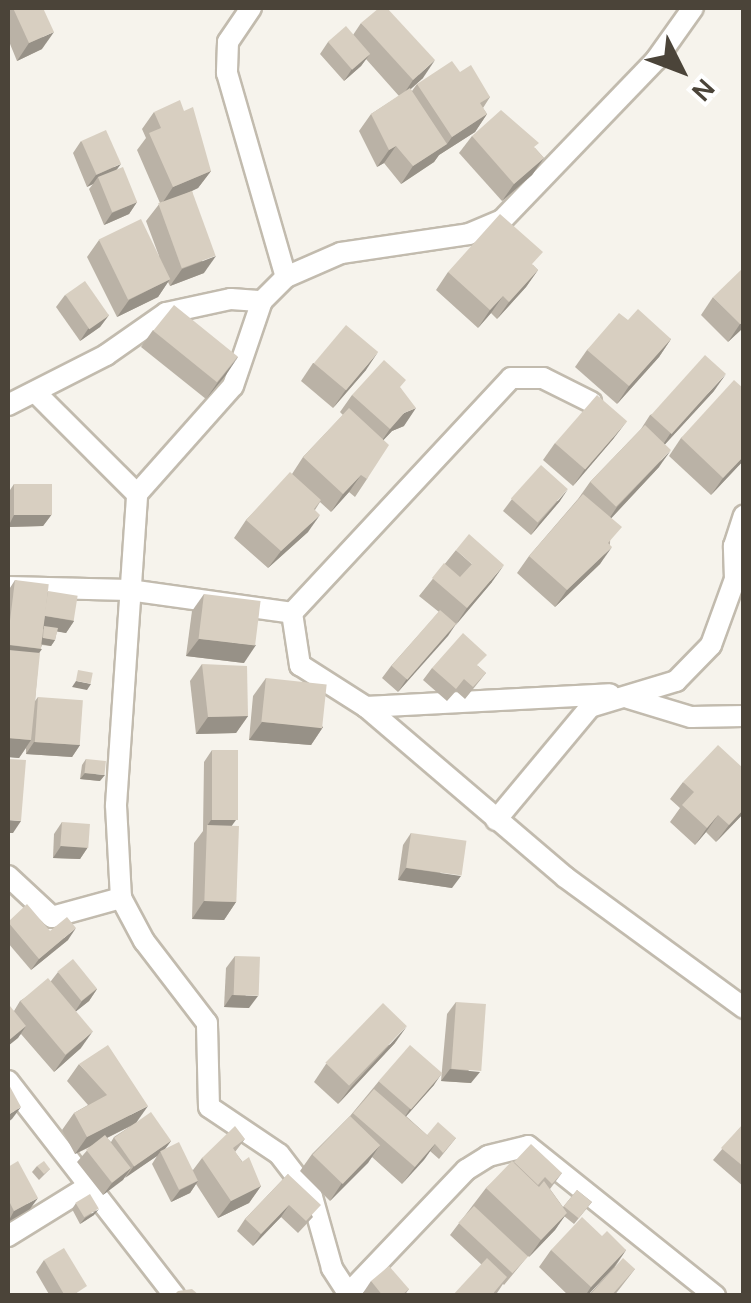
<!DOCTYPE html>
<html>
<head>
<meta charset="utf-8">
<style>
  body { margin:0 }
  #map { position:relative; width:751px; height:1303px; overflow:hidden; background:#f6f3ec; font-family:Karla,sans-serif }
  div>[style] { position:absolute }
  .roads { filter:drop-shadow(2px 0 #c2bbae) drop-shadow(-2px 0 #c2bbae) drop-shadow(0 2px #c2bbae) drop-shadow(0 -2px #c2bbae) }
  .minor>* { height:20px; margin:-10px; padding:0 10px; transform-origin:10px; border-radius:10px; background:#fff }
  .wall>* { inset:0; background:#bab2a6 }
  .shaded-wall>* { inset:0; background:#979187 }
  .building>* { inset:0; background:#d8cfc1; transform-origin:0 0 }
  span { translate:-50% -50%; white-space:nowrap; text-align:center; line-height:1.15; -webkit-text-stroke:10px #fff; paint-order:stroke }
  .frame { position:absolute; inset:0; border:10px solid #4b4439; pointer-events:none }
  .north { position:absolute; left:631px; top:20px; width:100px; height:100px; -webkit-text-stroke:8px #fff; paint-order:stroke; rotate:132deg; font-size:28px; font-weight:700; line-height:40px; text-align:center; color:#4b4439 }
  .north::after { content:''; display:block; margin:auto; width:35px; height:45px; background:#4b4439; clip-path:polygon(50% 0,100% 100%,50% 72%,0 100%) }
</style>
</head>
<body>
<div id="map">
  <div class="roads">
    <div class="minor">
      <i style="left:251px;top:8px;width:41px;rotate:124.1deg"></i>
      <i style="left:228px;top:42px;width:31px;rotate:92deg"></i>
      <i style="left:227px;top:73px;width:212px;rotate:73.9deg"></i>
      <i style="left:36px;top:393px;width:143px;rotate:45deg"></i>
      <i style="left:8px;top:405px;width:110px;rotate:-27deg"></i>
      <i style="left:106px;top:355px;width:73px;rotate:-35deg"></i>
      <i style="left:166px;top:313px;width:66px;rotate:-12.2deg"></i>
      <i style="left:231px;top:299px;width:31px;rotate:4deg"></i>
      <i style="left:8px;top:587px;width:121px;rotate:1.4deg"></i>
      <i style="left:129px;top:590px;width:165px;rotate:8deg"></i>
      <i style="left:292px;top:613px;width:53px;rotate:81.3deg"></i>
      <i style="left:300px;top:665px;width:78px;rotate:32.5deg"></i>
      <i style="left:366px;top:707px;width:262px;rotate:40.5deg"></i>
      <i style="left:565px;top:877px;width:222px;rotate:36.2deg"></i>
      <i style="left:292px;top:613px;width:321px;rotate:-47deg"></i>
      <i style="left:511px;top:378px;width:32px"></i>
      <i style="left:543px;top:378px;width:54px;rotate:26.6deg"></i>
      <i style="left:628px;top:698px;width:66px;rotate:16.8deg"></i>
      <i style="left:691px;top:717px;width:53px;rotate:-1.1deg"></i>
      <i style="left:366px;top:707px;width:244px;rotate:-3deg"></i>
      <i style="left:496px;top:820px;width:147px;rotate:-50.2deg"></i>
      <i style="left:590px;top:707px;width:90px;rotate:-16.8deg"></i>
      <i style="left:676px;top:681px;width:50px;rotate:-45.8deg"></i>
      <i style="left:711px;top:645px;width:70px;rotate:-70deg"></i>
      <i style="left:735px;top:579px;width:33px;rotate:-92deg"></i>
      <i style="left:734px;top:546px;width:32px;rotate:-72deg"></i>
      <i style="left:8px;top:876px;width:60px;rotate:43deg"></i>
      <i style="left:52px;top:917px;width:72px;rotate:-15.4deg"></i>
      <i style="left:8px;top:1081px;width:272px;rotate:52.2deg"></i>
      <i style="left:8px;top:1236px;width:95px;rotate:-31.7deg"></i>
      <i style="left:348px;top:1293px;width:30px;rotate:-123deg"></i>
      <i style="left:332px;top:1268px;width:74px;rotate:-105.7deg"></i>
      <i style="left:312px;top:1197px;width:54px;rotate:-127.5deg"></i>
      <i style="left:279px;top:1154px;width:84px;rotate:-146.1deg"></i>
      <i style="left:209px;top:1107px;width:84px;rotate:-91.4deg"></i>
      <i style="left:207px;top:1023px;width:103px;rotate:-127.5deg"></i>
      <i style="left:144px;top:941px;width:49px;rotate:-118.1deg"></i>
      <i style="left:121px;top:898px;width:93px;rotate:-93.1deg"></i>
      <i style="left:116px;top:805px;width:312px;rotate:-86.1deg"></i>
      <i style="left:137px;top:494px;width:144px;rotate:-48.4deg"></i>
      <i style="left:233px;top:386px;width:90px;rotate:-71.2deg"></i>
      <i style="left:262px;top:301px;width:34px;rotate:-45deg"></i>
      <i style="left:286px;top:277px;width:60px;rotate:-23.6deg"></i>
      <i style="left:341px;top:253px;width:129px;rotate:-8.4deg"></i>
      <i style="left:469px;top:234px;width:36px;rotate:-23deg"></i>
      <i style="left:502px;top:220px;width:222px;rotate:-46.1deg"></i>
      <i style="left:656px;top:60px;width:64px;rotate:-54.6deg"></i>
      <i style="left:346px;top:1296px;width:174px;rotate:-46.4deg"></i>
      <i style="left:466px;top:1170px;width:26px;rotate:-32deg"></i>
      <i style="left:488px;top:1156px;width:41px;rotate:-14deg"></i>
      <i style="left:528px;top:1146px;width:240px;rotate:38.7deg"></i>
    </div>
  </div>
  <div class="wall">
    <i style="clip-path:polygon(8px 8px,43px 8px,42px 49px,17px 61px,8px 39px)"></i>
    <i style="clip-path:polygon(361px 23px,423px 78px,410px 89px,412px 91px,417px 84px,460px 72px,490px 97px,483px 108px,487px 114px,475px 132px,439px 155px,434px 162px,401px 184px,384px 163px,377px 167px,359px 131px,371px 114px,399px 96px,366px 59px,361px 66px,344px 81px,320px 54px,328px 42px,353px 35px)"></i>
    <i style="clip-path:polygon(154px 112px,211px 171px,198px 188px,192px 191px,204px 273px,170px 286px,168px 282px,158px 297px,117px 317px,87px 257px,99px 240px,159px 256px,146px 221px,160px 203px,137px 150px,146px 138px,142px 129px)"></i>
    <i style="clip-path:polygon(472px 136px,535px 148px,544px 158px,532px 175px,502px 201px,459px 153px)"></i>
    <i style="clip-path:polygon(81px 141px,117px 170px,137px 202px,129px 214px,104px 225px,89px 189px,93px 184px,87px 187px,73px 153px)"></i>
    <i style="clip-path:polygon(533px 265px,538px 270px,526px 287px,497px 319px,491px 313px,478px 328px,436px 290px,448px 272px)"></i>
    <i style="clip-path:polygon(65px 295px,109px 315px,100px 327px,80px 341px,56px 307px)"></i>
    <i style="clip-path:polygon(713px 297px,744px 327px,728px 342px,701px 315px)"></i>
    <i style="clip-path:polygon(628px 320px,671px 339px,659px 357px,617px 404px,575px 367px,587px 350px)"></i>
    <i style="clip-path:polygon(153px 330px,238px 357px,206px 399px,141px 347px)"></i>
    <i style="clip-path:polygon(313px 363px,366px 370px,333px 408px,301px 381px)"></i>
    <i style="clip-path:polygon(401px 388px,404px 426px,392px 431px,383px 440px,367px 479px,355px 497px,349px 492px,331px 512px,320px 502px,315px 510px,308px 532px,268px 568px,234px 538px,246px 520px,292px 474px,303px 457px,343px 415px,340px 412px,352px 395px)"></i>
    <i style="clip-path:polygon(744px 389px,744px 460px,711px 495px,669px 456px,681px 438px)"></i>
    <i style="clip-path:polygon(714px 391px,665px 444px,659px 467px,611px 518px,610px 544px,600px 564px,555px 607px,517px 573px,529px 556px,578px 499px,590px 482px,641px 429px,650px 415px)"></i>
    <i style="clip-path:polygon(614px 438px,573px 486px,543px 460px,555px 443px)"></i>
    <i style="clip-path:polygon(14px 484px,52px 514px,43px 526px,8px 527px,8px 493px)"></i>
    <i style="clip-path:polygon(512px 499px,560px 501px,531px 535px,503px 511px)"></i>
    <i style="clip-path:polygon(456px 550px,492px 582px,398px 692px,382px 678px,391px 666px,439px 612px,419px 596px)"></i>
    <i style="clip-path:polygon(15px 580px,48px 592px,74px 621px,66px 633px,57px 631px,55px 640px,51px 646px,42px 645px,39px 653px,35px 701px,38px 697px,80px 745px,72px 757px,26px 754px,26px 748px,19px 758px,8px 757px,8px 591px)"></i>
    <i style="clip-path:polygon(204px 594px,244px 663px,186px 656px,192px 611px)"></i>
    <i style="clip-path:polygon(202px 664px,248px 716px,236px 733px,196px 734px,190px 681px)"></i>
    <i style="clip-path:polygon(478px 666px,486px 673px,465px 699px,456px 691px,447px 701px,423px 680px,432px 668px)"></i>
    <i style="clip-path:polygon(266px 678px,323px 727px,311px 745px,249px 740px,253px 696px)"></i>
    <i style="clip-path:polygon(212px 750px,232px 826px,236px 902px,224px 920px,192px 919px,194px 843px,203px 831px,204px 762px)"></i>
    <i style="clip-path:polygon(86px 759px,100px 781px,80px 779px,82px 765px)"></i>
    <i style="clip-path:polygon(683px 782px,744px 813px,716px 842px,706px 832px,695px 845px,670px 822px,680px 808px,670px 799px)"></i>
    <i style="clip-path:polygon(62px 822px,88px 847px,80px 859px,53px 858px,54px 834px)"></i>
    <i style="clip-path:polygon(411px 833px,452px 888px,398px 880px,403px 845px)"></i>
    <i style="clip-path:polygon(8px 921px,50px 931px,68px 940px,31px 970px,8px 943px)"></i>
    <i style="clip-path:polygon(235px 956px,249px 1008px,224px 1007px,226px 968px)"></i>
    <i style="clip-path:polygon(58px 972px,97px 989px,89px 1001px,76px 1011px,81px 1048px,54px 1072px,21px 1034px,8px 1046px,8px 1008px,14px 1011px,20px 1001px,51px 981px)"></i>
    <i style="clip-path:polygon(456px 1002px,471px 1083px,441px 1081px,447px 1014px)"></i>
    <i style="clip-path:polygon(395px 1043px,338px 1104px,314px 1082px,326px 1064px)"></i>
    <i style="clip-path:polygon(evenodd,79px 1064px,137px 1122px,171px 1141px,164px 1150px,193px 1170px,202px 1158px,245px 1139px,235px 1152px,261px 1186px,249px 1203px,218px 1218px,196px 1184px,190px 1193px,171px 1202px,152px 1164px,157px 1156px,125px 1177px,103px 1195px,77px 1162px,90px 1147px,75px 1154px,62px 1130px,74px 1113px,88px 1105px,67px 1081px,79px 1064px,131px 1126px,114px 1137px,111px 1142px,107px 1138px,131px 1126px)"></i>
    <i style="clip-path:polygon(379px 1081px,434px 1085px,406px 1116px,427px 1135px,456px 1138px,439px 1159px,430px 1151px,402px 1184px,372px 1157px,330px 1201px,300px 1171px,312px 1154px,350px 1116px)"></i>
    <i style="clip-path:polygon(744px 1123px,744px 1187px,713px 1160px)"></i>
    <i style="clip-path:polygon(514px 1162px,562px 1173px,550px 1189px,563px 1207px,577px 1190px,592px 1202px,574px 1224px,564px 1216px,555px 1230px,529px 1257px,528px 1256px,504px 1285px,503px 1284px,495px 1296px,481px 1264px,450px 1235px,486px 1188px)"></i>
    <i style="clip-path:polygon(37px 1166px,50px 1169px,39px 1180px,32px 1172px)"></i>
    <i style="clip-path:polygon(8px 1167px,30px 1209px,8px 1222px)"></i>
    <i style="clip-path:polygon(288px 1174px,313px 1217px,298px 1233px,281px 1217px,253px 1246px,237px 1231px,245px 1219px)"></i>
    <i style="clip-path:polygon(76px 1203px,94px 1215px,80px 1224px,72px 1209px)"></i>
    <i style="clip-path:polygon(602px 1236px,626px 1250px,615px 1267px,635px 1269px,614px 1296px,588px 1296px,613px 1268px,587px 1296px,569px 1296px,539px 1267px,551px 1250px)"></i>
    <i style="clip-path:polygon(44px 1260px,80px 1296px,50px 1296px,36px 1272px)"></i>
    <i style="clip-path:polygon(371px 1281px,409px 1289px,404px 1296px,365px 1296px,363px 1293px)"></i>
  </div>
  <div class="shaded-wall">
    <i style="clip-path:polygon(54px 32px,42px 49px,17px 61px,29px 43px)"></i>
    <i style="clip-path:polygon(370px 54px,361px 66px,344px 81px,352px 69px)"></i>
    <i style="clip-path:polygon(435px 60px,423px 78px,401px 98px,413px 80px)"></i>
    <i style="clip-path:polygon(487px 114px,475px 132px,439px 155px,434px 162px,401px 184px,413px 166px,447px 144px,452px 137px)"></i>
    <i style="clip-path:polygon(396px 146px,384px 163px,377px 167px,389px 150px)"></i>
    <i style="clip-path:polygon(544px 158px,532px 175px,502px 201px,514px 184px)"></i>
    <i style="clip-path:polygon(121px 164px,112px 176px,98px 177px,93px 184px,87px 187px,96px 175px)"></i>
    <i style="clip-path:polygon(211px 171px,198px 188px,161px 205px,173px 187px)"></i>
    <i style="clip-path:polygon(137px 202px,129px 214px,104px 225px,112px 213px)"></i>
    <i style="clip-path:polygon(216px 256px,204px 273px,170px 286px,182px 269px)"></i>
    <i style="clip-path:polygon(538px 270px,526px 287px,497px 319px,509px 302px)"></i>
    <i style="clip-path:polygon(170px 279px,158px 297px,117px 317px,129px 300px)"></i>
    <i style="clip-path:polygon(503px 296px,491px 313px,478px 328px,490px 310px)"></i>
    <i style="clip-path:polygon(109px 315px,100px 327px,80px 341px,88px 329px)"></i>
    <i style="clip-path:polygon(744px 321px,744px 327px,728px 342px,740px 324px)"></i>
    <i style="clip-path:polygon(671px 339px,659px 357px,617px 404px,629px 386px)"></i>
    <i style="clip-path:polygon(378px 352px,366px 370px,333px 408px,345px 391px)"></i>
    <i style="clip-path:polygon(238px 357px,226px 375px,206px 399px,218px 382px)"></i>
    <i style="clip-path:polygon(726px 374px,714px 391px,658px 452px,670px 434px)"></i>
    <i style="clip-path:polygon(416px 408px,404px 426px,392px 431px,378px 446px,390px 429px,404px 413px)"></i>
    <i style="clip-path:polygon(627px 421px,614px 438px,573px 486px,585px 469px)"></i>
    <i style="clip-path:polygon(671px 450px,659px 467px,605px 525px,617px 507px)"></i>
    <i style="clip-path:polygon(744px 456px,744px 460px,711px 495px,723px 478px)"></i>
    <i style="clip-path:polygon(361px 475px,349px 492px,331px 512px,343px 494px)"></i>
    <i style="clip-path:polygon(568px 489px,560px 501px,531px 535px,539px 523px)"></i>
    <i style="clip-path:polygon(52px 514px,43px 526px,8px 527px,14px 515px)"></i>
    <i style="clip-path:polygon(320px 515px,308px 532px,268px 568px,281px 551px)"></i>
    <i style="clip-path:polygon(612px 547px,600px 564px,555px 607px,567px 590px)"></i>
    <i style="clip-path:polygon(504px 565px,492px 582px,455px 626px,467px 608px)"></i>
    <i style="clip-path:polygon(45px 616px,74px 621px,66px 633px,42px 629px)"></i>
    <i style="clip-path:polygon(456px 624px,448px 636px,398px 692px,406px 680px)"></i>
    <i style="clip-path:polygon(40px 637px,55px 640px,51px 646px,36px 643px)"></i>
    <i style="clip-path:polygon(199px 639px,256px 645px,244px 663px,186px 656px)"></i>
    <i style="clip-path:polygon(8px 645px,42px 649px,30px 666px,9px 650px,8px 651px)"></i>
    <i style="clip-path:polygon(76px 681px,91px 684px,87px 690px,72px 687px)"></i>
    <i style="clip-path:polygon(248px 716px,236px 733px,196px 734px,208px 717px)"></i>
    <i style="clip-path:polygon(262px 722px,323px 727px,311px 745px,249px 740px)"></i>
    <i style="clip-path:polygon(8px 738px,31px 740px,19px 758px,8px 757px)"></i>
    <i style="clip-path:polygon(34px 742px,80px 745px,72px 757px,26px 754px)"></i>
    <i style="clip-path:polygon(85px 773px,105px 775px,100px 781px,80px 779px)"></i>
    <i style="clip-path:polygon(744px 809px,744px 813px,716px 842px,729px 825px)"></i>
    <i style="clip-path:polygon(718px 815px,706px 832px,695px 845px,707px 828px)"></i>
    <i style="clip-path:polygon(8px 820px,21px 821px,13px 833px,8px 833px)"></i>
    <i style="clip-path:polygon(211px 820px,236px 820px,228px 831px,207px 826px)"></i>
    <i style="clip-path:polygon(61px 846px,88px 847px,80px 859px,53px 858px)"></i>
    <i style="clip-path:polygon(406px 868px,461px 876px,452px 888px,398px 880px)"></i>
    <i style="clip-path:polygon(204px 901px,236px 902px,224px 920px,192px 919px)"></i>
    <i style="clip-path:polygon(76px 928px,68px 940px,31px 970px,39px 959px)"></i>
    <i style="clip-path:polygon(97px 989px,89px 1001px,74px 1013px,82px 1001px)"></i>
    <i style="clip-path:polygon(232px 995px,258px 996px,249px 1008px,224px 1007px)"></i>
    <i style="clip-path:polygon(26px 1026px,18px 1038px,8px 1046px,8px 1041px)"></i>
    <i style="clip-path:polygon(407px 1026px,395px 1043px,338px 1104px,351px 1087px)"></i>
    <i style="clip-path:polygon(93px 1031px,81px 1048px,54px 1072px,66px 1055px)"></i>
    <i style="clip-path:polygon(450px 1069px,480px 1072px,471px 1083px,441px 1081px)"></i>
    <i style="clip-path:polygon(442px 1073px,434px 1085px,402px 1121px,410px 1109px)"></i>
    <i style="clip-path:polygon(148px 1106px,136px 1123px,75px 1154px,87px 1137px)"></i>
    <i style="clip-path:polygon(21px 1107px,12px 1119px,8px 1122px,8px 1115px)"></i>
    <i style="clip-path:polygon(171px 1141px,162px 1153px,160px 1152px,157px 1156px,125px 1178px,134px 1166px)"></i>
    <i style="clip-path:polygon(436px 1143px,424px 1160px,402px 1184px,415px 1167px)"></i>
    <i style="clip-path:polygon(380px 1145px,368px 1163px,330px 1201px,342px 1183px)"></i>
    <i style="clip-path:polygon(131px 1168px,123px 1180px,103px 1195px,112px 1183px)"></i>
    <i style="clip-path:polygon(198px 1181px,190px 1193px,171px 1202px,180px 1190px)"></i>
    <i style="clip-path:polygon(261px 1186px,249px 1203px,218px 1218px,231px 1201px)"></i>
    <i style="clip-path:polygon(38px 1198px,30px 1209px,8px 1222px,14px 1211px)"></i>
    <i style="clip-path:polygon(289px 1205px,281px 1217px,253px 1246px,261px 1234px)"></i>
    <i style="clip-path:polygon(99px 1209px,94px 1215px,80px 1224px,85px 1218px)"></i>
    <i style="clip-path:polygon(567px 1213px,555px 1230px,529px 1257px,541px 1240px)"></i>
    <i style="clip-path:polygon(626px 1250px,614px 1267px,587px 1296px,585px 1296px,591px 1287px)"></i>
  </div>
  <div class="building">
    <i style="clip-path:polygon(13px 8px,43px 8px,54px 32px,29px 43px)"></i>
    <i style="clip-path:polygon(379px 8px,387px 8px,435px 60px,413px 80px,361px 23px)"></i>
    <i style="left:346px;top:26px;width:37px;height:24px;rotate:49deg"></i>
    <i style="clip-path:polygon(452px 61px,460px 72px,471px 65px,490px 97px,480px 103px,487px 114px,452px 137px,417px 84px)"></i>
    <i style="clip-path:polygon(410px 88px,447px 144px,413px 166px,396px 146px,389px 150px,371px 114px)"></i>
    <i style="clip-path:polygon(180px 100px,184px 111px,193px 107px,211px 171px,173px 187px,149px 133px,161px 128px,154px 112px)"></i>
    <i style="clip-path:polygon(501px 110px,539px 143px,534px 147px,544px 158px,514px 184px,472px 136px)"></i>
    <i style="left:106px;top:130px;width:37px;height:27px;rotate:66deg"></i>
    <i style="left:123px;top:167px;width:38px;height:27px;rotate:68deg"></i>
    <i style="left:192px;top:191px;width:69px;height:36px;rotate:70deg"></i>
    <i style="clip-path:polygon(500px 214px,543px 252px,532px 264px,538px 270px,509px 302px,503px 296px,490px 310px,448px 272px)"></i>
    <i style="left:141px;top:219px;width:67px;height:47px;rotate:64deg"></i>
    <i style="clip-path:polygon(744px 267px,744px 321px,740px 324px,713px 297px)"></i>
    <i style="left:85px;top:281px;width:42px;height:24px;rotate:55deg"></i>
    <i style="left:174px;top:305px;width:82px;height:33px;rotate:39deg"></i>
    <i style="clip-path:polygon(638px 309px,671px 339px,629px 386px,587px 350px,619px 313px,628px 320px)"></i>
    <i style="left:346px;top:325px;width:42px;height:50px;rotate:40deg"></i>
    <i style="left:705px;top:355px;width:28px;height:81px;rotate:42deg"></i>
    <i style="clip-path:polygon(384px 360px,406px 380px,400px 387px,416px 408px,404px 413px,390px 429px,352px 395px)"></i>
    <i style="clip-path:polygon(734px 380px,744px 389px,744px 456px,723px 478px,681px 438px)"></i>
    <i style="left:597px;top:395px;width:40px;height:64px;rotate:41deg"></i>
    <i style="clip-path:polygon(349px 408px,389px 445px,367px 479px,361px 475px,343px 494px,303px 457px)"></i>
    <i style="left:645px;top:425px;width:36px;height:79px;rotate:44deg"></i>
    <i style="left:541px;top:465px;width:36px;height:45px;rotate:42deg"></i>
    <i style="clip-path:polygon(290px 472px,321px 500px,314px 509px,320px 515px,281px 551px,246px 520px)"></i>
    <i style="left:14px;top:484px;width:38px;height:31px"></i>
    <i style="clip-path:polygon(583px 494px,622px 527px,608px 543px,612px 547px,567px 590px,529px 556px)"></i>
    <i style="clip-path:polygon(469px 534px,504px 565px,467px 608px,432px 578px,444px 563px,460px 577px,472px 564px,456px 550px)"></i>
    <i style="left:15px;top:580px;width:34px;height:65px;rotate:7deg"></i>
    <i style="left:48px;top:591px;width:30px;height:25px;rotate:9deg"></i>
    <i style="left:204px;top:594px;width:57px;height:45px;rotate:7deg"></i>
    <i style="left:440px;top:610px;width:21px;height:74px;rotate:41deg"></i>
    <i style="clip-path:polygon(44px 626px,58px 628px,55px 640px,43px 638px)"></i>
    <i style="clip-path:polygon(463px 633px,487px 655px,477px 665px,486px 673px,473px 687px,464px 679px,456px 689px,432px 668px)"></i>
    <i style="clip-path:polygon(9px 650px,40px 653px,31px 740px,8px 738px)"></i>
    <i style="clip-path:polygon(202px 664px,247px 666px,248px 716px,208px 717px)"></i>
    <i style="left:78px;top:670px;width:15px;height:11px;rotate:11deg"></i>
    <i style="left:266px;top:678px;width:61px;height:44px;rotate:6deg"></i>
    <i style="left:38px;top:697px;width:45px;height:45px;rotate:4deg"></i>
    <i style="clip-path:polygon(718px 745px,744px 769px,744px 809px,729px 825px,718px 815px,707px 828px,682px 805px,694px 792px,683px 782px)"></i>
    <i style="left:212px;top:750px;width:26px;height:70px"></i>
    <i style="clip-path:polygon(8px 759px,26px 760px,21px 821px,8px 820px)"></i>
    <i style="left:86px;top:759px;width:20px;height:14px;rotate:6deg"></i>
    <i style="left:62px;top:822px;width:28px;height:24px;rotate:4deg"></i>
    <i style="left:207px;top:825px;width:32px;height:76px;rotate:2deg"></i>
    <i style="left:411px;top:833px;width:56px;height:35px;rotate:8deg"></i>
    <i style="clip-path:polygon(27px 904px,50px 931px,67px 917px,76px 928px,39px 959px,8px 922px)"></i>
    <i style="left:235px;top:956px;width:25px;height:39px;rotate:2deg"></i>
    <i style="left:73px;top:959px;width:38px;height:20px;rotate:51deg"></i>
    <i style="left:48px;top:978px;width:70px;height:36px;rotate:50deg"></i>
    <i style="left:456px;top:1002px;width:30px;height:67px;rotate:4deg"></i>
    <i style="left:383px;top:1003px;width:33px;height:83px;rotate:44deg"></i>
    <i style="clip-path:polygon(10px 1006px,26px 1026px,8px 1041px,8px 1008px)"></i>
    <i style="clip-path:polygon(108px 1045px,148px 1106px,87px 1137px,74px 1113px,107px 1095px,79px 1064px)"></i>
    <i style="left:410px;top:1045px;width:43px;height:48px;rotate:41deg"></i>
    <i style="clip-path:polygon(8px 1083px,21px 1107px,8px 1115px)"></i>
    <i style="left:374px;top:1089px;width:82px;height:32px;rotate:41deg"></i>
    <i style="left:151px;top:1112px;width:35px;height:45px;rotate:55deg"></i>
    <i style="left:350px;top:1116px;width:42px;height:54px;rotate:44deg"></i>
    <i style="clip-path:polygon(438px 1122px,456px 1138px,443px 1153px,427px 1135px)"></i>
    <i style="clip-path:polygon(744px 1123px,744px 1167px,721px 1148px)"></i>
    <i style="clip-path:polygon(235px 1126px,245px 1139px,233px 1148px,242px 1162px,249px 1157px,261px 1186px,231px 1201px,202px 1158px)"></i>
    <i style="left:105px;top:1135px;width:42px;height:24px;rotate:52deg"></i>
    <i style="left:179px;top:1142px;width:43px;height:21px;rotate:64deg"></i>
    <i style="clip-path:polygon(531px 1144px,562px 1173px,552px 1184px,545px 1177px,538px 1185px,514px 1162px)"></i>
    <i style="clip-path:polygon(18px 1161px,38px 1198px,14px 1211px,8px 1199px,8px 1167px)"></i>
    <i style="clip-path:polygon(44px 1161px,50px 1169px,44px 1174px,37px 1166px)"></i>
    <i style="clip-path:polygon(512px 1161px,539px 1187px,544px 1181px,567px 1213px,541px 1240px,486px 1188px)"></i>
    <i style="clip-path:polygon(288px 1174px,321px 1205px,306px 1221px,289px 1205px,261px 1234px,245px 1219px)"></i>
    <i style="left:577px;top:1190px;width:19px;height:21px;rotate:39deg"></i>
    <i style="left:90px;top:1194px;width:17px;height:17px;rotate:59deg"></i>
    <i style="left:474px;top:1206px;width:74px;height:23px;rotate:43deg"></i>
    <i style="clip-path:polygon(582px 1217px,602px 1236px,607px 1231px,626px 1250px,591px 1287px,551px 1250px)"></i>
    <i style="clip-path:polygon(64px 1248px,87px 1286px,72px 1296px,65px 1296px,44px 1260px)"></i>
    <i style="clip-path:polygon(487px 1258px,507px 1277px,491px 1296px,452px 1296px)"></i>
    <i style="clip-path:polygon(623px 1258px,635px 1269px,611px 1296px,589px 1296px)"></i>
    <i style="clip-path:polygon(389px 1266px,409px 1289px,401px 1296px,383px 1296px,371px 1281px)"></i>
    <i style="clip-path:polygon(192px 1289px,200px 1296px,173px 1296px,178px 1291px)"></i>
  </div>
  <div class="frame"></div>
  <div class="north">N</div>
</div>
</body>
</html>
